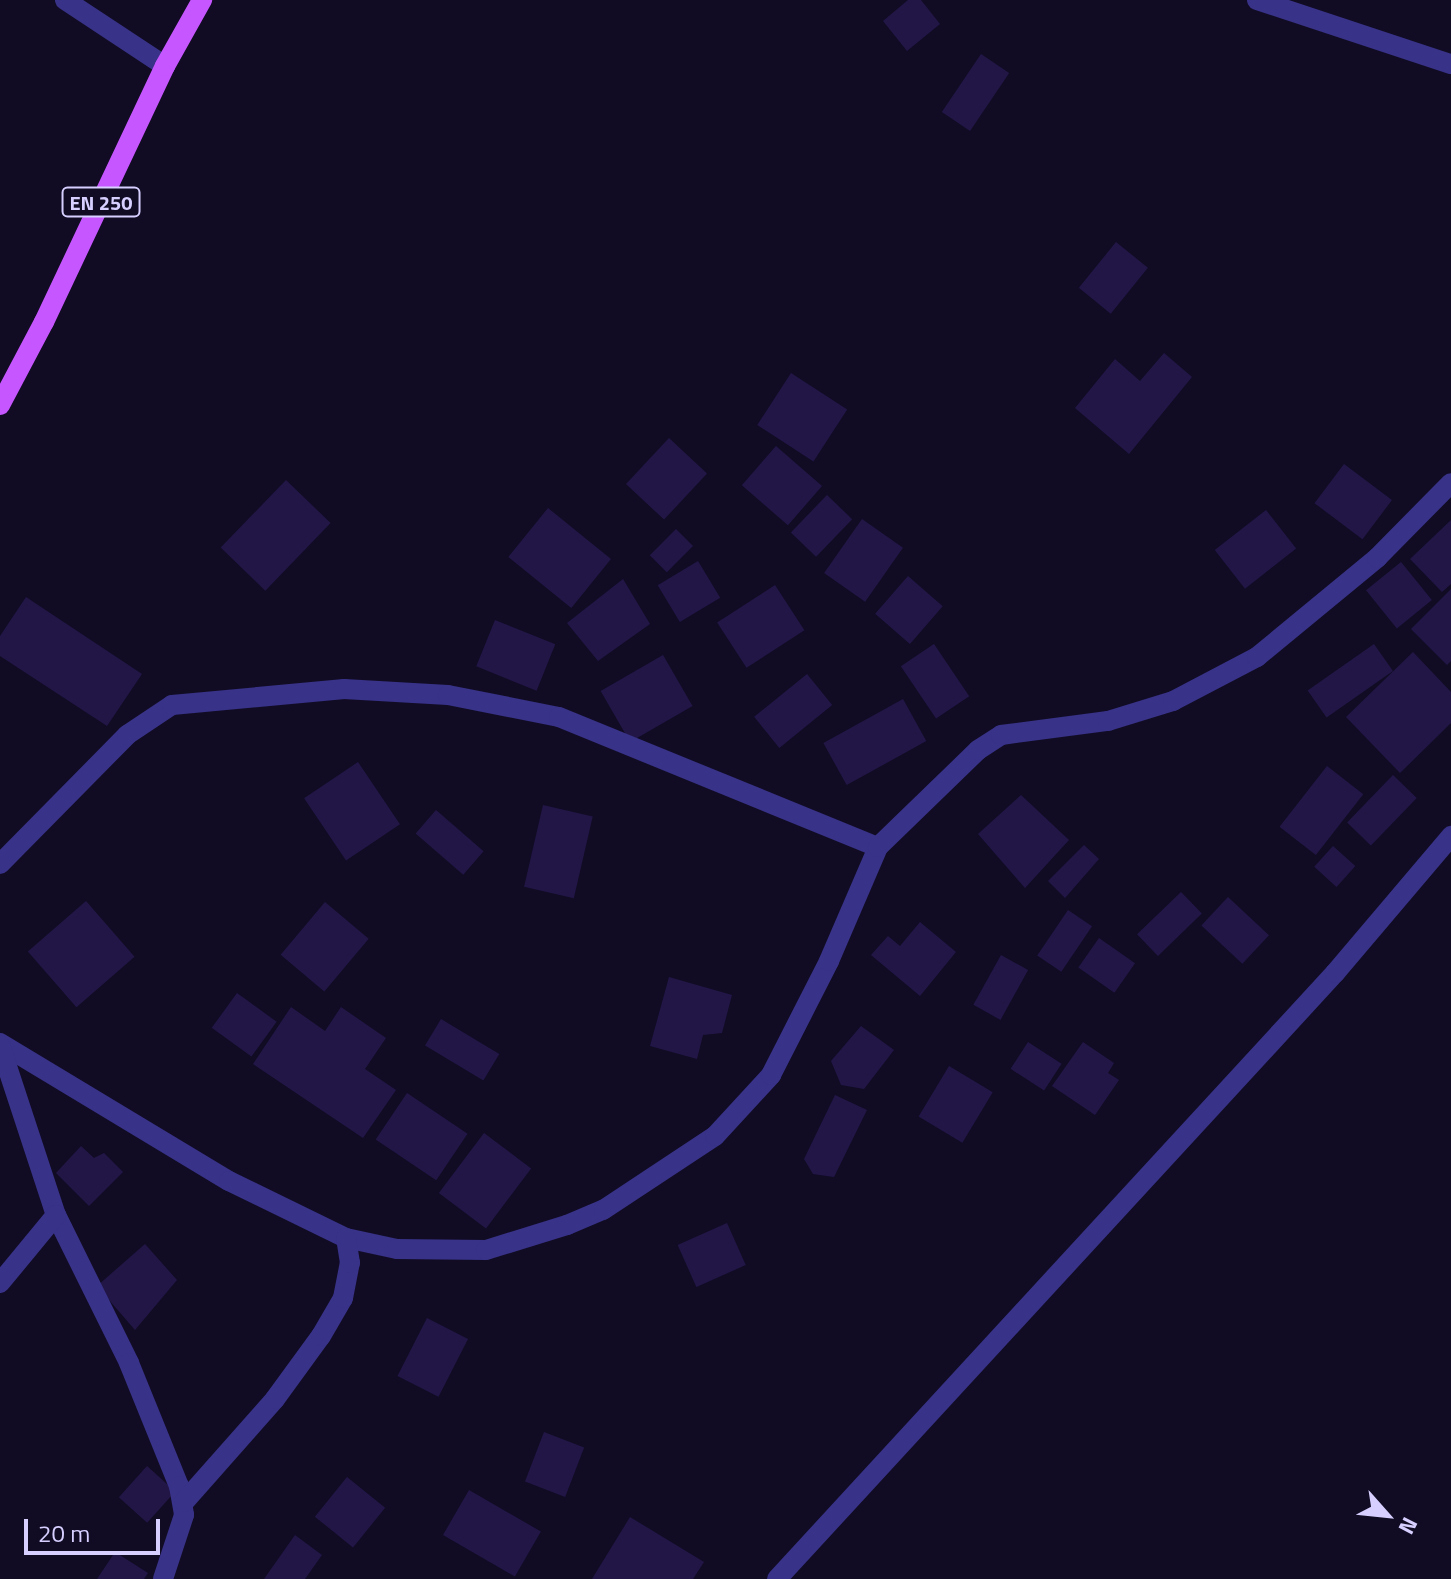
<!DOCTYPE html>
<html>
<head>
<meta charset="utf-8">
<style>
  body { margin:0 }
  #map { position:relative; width:1451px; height:1579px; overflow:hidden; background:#110c24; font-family:"Titillium Web",sans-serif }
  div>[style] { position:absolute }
  .building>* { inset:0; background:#221647; transform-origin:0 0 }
  .street>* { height:20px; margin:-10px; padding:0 10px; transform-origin:10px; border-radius:10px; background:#383288 }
  .primary>* { height:20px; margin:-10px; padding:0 10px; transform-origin:10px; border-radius:10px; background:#c656ff }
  span { translate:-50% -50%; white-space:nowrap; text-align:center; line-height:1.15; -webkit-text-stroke:8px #110c24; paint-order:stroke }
  .shield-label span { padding:2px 6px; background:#110c24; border:2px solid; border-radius:6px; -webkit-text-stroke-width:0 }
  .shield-label { font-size:20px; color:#d6cfff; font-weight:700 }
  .north { position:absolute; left:1347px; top:1475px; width:80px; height:80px; -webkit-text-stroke:6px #110c24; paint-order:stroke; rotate:117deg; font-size:22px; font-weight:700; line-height:32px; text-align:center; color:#d6cfff }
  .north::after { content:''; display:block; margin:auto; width:28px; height:36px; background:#d6cfff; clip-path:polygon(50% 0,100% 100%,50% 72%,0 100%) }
  .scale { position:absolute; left:24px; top:1519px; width:136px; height:36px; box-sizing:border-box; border:4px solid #d6cfff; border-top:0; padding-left:10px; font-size:24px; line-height:28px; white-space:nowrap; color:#d6cfff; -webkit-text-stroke:6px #110c24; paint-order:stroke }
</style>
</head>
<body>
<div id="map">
  <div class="building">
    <i style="clip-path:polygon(908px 0,921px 0,940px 24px,907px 51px,883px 21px)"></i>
    <i style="left:981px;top:54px;width:34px;height:70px;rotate:34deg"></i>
    <i style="left:1116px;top:242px;width:41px;height:59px;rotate:39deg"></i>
    <i style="clip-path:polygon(1164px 353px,1192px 377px,1129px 454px,1075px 408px,1115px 359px,1140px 381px)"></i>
    <i style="left:791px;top:373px;width:67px;height:62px;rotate:33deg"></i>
    <i style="left:669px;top:438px;width:52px;height:63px;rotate:43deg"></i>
    <i style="left:776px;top:446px;width:61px;height:52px;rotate:41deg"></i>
    <i style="left:1344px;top:464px;width:60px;height:49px;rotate:37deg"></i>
    <i style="left:286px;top:480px;width:62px;height:94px;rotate:44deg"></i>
    <i style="left:827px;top:495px;width:35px;height:52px;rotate:44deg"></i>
    <i style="left:548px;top:508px;width:81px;height:63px;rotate:39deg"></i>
    <i style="left:1266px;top:510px;width:49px;height:65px;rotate:52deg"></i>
    <i style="left:862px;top:519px;width:50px;height:66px;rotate:35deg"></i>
    <i style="clip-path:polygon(1451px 520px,1451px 584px,1442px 592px,1410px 559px)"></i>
    <i style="left:676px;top:529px;width:24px;height:37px;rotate:45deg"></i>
    <i style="left:698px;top:561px;width:43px;height:47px;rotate:59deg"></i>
    <i style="left:1401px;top:562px;width:49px;height:45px;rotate:51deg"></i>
    <i style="left:908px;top:576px;width:46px;height:50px;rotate:41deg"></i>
    <i style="clip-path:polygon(623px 579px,650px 624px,598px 661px,567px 623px)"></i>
    <i style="left:775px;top:585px;width:54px;height:69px;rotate:57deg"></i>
    <i style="clip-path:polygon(1451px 589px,1451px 661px,1447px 665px,1411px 629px)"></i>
    <i style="clip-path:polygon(26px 597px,142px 674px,107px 726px,0 656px,0 636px)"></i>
    <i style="left:495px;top:620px;width:65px;height:50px;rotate:22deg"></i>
    <i style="left:934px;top:644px;width:63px;height:40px;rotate:56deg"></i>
    <i style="left:1374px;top:644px;width:33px;height:81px;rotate:55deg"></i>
    <i style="clip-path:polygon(1413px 652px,1451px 692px,1451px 723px,1400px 773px,1346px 717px)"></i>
    <i style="left:663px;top:655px;width:59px;height:72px;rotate:60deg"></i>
    <i style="left:807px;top:674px;width:40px;height:68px;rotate:51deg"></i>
    <i style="left:903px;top:699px;width:48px;height:91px;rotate:61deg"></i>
    <i style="left:358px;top:762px;width:75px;height:65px;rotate:56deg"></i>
    <i style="left:1327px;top:766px;width:46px;height:77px;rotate:38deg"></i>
    <i style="left:1393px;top:775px;width:33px;height:66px;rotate:44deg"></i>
    <i style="clip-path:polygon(1021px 795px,1069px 840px,1025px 888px,978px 834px)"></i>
    <i style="left:543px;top:805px;width:51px;height:84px;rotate:13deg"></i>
    <i style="left:436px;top:810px;width:63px;height:31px;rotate:41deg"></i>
    <i style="clip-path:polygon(1084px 845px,1099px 859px,1065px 898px,1048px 881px)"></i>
    <i style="left:1333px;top:846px;width:30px;height:28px;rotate:42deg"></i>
    <i style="left:1181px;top:892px;width:30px;height:61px;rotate:46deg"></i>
    <i style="left:1228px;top:897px;width:56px;height:39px;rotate:43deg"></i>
    <i style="left:86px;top:901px;width:74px;height:77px;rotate:49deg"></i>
    <i style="left:325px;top:902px;width:57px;height:69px;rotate:40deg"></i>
    <i style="left:1068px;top:910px;width:29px;height:55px;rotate:34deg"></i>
    <i style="clip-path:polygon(920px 922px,956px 952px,920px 996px,871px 955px,888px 936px,900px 946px)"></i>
    <i style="left:1099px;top:938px;width:44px;height:36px;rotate:35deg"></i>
    <i style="left:1001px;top:955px;width:31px;height:57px;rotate:29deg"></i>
    <i style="clip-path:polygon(669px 977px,732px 995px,722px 1033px,703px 1035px,697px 1059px,650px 1046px)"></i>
    <i style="left:237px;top:993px;width:49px;height:43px;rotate:36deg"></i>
    <i style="clip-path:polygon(291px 1007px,325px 1031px,341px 1007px,386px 1038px,365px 1069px,396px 1090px,363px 1138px,253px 1064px)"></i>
    <i style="left:441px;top:1019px;width:68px;height:31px;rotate:31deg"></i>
    <i style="clip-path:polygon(861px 1026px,894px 1050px,864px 1089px,841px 1085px,831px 1061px)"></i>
    <i style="left:1028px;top:1042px;width:40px;height:32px;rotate:33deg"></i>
    <i style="clip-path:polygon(1083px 1042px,1114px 1063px,1108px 1073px,1119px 1080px,1095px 1115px,1052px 1086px)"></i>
    <i style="left:949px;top:1066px;width:51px;height:59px;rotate:31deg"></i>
    <i style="left:407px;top:1093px;width:73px;height:56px;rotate:34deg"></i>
    <i style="clip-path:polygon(835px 1095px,867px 1110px,834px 1177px,813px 1174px,804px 1159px)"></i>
    <i style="left:484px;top:1133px;width:59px;height:75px;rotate:37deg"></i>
    <i style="clip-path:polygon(81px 1146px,94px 1158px,104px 1153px,123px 1172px,89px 1206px,56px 1173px)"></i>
    <i style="left:727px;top:1223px;width:46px;height:54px;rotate:66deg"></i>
    <i style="clip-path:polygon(145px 1244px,177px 1280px,135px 1330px,97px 1286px)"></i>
    <i style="left:427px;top:1318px;width:46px;height:65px;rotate:27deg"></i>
    <i style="left:544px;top:1432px;width:43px;height:53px;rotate:21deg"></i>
    <i style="left:147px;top:1466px;width:38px;height:42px;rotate:42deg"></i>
    <i style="left:347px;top:1477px;width:49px;height:51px;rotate:39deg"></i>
    <i style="left:469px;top:1490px;width:83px;height:52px;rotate:30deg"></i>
    <i style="clip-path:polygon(630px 1517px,704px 1562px,693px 1579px,592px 1579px)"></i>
    <i style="clip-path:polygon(295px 1535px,322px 1555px,305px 1579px,264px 1579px)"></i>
    <i style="clip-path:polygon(115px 1552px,148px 1573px,144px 1579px,97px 1579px)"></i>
  </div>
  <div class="street">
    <i style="left:65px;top:0;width:120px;rotate:33.4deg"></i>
    <i style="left:1257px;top:0;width:204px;rotate:18.3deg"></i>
    <i style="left:0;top:864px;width:181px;rotate:-45.4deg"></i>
    <i style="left:127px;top:735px;width:54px;rotate:-33.7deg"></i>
    <i style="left:172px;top:705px;width:173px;rotate:-5.3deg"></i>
    <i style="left:344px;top:689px;width:104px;rotate:3.3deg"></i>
    <i style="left:448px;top:695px;width:113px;rotate:11.2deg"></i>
    <i style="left:559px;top:717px;width:344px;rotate:22.2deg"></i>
    <i style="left:0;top:1043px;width:267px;rotate:31.1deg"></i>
    <i style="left:229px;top:1181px;width:130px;rotate:26deg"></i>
    <i style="left:346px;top:1238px;width:52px;rotate:12.2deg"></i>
    <i style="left:397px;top:1249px;width:89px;rotate:0.6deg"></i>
    <i style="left:486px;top:1250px;width:85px;rotate:-17.2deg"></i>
    <i style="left:567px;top:1225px;width:39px;rotate:-23deg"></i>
    <i style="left:603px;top:1210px;width:134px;rotate:-33.5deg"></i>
    <i style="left:715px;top:1136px;width:83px;rotate:-47.4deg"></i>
    <i style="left:771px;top:1075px;width:128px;rotate:-63deg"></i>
    <i style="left:829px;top:961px;width:124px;rotate:-66.7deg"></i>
    <i style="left:878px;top:847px;width:139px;rotate:-44.1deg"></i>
    <i style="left:978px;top:750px;width:27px;rotate:-33deg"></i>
    <i style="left:1001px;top:735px;width:108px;rotate:-7.5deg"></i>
    <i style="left:1108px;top:721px;width:68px;rotate:-17.1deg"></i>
    <i style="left:1173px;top:701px;width:95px;rotate:-27.6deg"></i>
    <i style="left:1257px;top:657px;width:156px;rotate:-39.5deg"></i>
    <i style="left:1377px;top:558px;width:105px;rotate:-45.4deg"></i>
    <i style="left:0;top:1045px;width:179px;rotate:71.8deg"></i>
    <i style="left:56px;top:1215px;width:165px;rotate:63.7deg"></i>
    <i style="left:129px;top:1363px;width:133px;rotate:67.9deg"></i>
    <i style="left:179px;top:1486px;width:29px;rotate:80deg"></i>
    <i style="left:184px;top:1515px;width:67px;rotate:108.2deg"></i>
    <i style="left:0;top:1283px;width:88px;rotate:-50.5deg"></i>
    <i style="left:184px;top:1502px;width:137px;rotate:-48.5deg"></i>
    <i style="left:275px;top:1399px;width:78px;rotate:-53.9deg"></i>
    <i style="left:321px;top:1336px;width:44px;rotate:-59.9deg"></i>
    <i style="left:343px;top:1298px;width:36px;rotate:-79deg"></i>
    <i style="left:350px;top:1263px;width:25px;rotate:-99deg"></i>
    <i style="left:777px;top:1579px;width:824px;rotate:-47.36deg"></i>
    <i style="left:1335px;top:973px;width:180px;rotate:-49.7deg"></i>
  </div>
  <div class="primary">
    <i style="left:0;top:405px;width:94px;rotate:-62.1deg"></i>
    <i style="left:44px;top:322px;width:283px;rotate:-64.7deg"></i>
    <i style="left:165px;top:66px;width:76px;rotate:-60.7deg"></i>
  </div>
  <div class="shield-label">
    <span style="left:101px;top:202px">EN 250</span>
  </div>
  <div class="north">N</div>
  <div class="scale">20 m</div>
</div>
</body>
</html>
